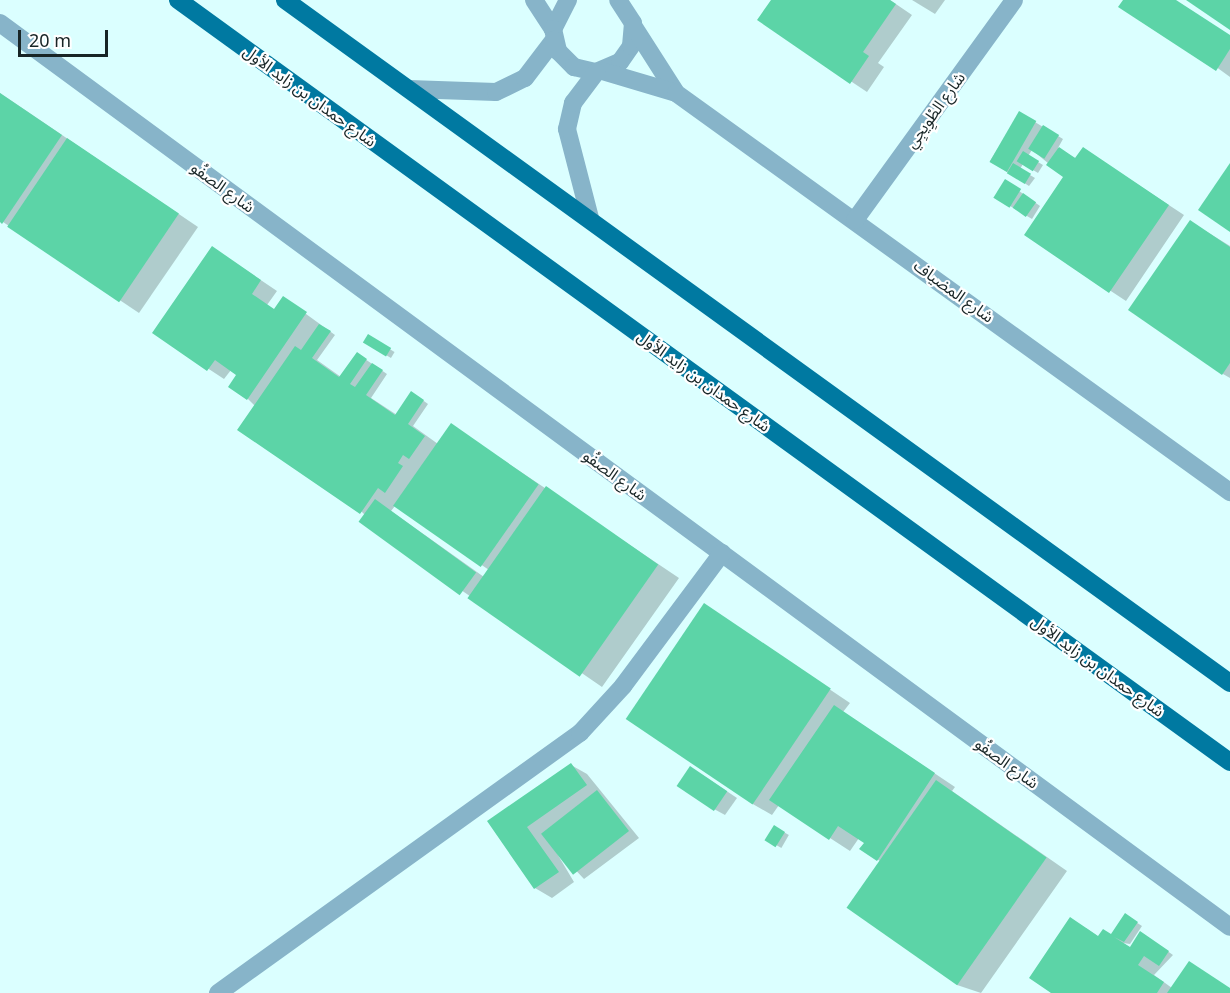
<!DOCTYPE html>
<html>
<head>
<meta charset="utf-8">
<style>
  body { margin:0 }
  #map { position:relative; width:1230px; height:993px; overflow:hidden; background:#dbffff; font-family:"Noto Sans","Noto Sans Arabic",sans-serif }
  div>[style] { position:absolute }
  .shadow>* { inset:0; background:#0003; transform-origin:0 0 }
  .building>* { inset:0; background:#5cd4a7; transform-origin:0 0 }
  .minor>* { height:18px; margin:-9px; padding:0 9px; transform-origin:9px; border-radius:9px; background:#87b4c9 }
  .major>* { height:18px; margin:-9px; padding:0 9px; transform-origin:9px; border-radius:9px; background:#0079a1 }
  span { translate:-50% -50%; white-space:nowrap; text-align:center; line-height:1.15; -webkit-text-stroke:4.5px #fff; paint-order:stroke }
  .street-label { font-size:16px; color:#182526 }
  .scale { position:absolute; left:18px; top:30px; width:90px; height:27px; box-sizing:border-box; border:3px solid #182526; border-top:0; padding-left:8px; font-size:18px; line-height:21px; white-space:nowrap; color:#182526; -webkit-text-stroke:4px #fff; paint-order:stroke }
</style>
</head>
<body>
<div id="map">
  <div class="shadow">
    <i style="clip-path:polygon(773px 0,890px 0,912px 15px,878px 63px,884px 67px,867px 92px,759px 20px)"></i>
    <i style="clip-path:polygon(912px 0,945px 0,935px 14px)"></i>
    <i style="clip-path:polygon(1124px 0,1175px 0,1230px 36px,1230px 77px)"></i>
    <i style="clip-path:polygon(0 93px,198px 227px,139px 313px,0 220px)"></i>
    <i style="clip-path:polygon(1020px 113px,1063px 139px,1058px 148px,1077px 159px,1099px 159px,1184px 215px,1126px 301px,1026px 235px,1065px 177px,1032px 150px,1028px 156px,1043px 165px,1038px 173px,1023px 164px,1020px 169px,1035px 178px,1029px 186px,990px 161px)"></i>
    <i style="clip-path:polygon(1005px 181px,1040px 206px,1032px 219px,995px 197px)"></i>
    <i style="clip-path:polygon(1191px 222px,1230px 246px,1230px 378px,1223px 374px)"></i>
    <i style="clip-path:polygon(evenodd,228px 258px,277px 291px,267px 305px,275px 310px,284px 298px,335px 335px,317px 360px,341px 377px,362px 357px,387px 374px,371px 398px,397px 415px,417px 396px,428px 404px,413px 426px,438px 444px,451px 425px,679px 578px,602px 687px,361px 521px,365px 515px,248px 399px,238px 375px,231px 370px,224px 379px,154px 333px,228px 258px,395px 506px,489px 570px,484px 577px,391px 511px,395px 506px)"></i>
    <i style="left:368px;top:336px;width:31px;height:7px;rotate:31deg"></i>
    <i style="clip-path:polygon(704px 605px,850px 703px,843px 712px,955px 787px,952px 791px,1067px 871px,981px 993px,957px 985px,880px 861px,861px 849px,866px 842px,859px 838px,850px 851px,779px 805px,772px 815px,751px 803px)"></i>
    <i style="clip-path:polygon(571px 765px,587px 774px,639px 838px,584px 879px,552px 845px,574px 882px,552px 898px,535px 888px,489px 822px)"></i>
    <i style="clip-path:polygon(701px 774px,737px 798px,725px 815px,714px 809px)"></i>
    <i style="left:775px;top:827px;width:16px;height:15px;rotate:30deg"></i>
    <i style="clip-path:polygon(1125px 915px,1142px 926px,1130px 944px,1123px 943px,1131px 948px,1146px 936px,1173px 955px,1154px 975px,1172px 988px,1189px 963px,1230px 993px,1054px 993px,1086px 928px,1099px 937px,1112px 936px)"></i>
  </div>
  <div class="building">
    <i style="clip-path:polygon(771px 0,890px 0,896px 4px,863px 52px,869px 56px,850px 84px,757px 20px)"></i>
    <i style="clip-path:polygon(1123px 0,1176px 0,1230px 35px,1230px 49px,1216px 71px,1118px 7px)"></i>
    <i style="clip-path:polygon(1186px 0,1230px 0,1230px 30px)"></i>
    <i style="clip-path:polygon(0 93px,62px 135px,2px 224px,0 222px)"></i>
    <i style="left:1019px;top:111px;width:20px;height:59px;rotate:30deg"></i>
    <i style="left:1043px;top:125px;width:19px;height:28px;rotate:32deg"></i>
    <i style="left:67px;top:138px;width:135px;height:107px;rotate:34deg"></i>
    <i style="clip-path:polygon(1059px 147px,1075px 158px,1083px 147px,1169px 205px,1109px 293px,1024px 235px,1063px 177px,1046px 165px)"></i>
    <i style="left:1023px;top:151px;width:19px;height:12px;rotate:32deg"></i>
    <i style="left:1013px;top:163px;width:21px;height:12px;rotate:31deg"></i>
    <i style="clip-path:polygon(1230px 163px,1230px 232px,1198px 210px)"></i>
    <i style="left:1005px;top:179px;width:19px;height:22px;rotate:32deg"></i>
    <i style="left:1023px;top:193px;width:16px;height:18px;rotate:35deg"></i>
    <i style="clip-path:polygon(1190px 220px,1230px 247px,1230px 363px,1222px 375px,1128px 310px)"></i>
    <i style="clip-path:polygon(212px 246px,261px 280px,252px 294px,274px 309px,283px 296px,307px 312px,247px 400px,228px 387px,236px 375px,215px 360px,207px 371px,152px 333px)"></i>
    <i style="clip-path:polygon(319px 324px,331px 331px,312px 358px,339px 377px,357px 352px,367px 359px,350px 384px,355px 387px,372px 363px,383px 370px,366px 395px,395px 415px,411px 391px,424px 400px,408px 424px,425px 436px,409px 459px,403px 455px,398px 463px,403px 466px,385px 493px,378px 488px,360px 514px,237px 430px,295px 346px,301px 350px)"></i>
    <i style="left:368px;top:334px;width:27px;height:10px;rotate:31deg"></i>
    <i style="left:451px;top:423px;width:107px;height:101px;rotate:35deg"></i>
    <i style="left:546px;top:486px;width:137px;height:137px;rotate:35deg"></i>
    <i style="left:375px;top:499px;width:125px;height:28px;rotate:36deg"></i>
    <i style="left:704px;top:603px;width:153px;height:140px;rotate:34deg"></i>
    <i style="clip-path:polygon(834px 705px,935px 773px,877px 861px,859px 849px,864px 843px,838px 826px,829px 840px,769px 800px)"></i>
    <i style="clip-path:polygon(571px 763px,587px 785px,527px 827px,559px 872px,534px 889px,487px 821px)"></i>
    <i style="left:690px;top:766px;width:45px;height:24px;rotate:34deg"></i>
    <i style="left:936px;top:780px;width:135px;height:156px;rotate:35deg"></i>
    <i style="left:597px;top:790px;width:52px;height:71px;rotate:52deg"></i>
    <i style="left:774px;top:825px;width:13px;height:18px;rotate:32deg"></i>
    <i style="clip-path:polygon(1125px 913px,1138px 922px,1124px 942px,1114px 937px,1130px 947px,1140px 931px,1169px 951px,1159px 966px,1144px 956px,1138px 965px,1164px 982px,1157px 993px,1051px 993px,1029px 978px,1070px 917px,1098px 936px,1103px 929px,1111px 934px)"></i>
    <i style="clip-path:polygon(1189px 961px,1230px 988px,1230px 993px,1167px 993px)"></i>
  </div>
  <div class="minor">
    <i style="left:534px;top:0;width:35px;rotate:57deg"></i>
    <i style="left:568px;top:0;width:33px;rotate:117deg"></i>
    <i style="left:553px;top:29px;width:23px;rotate:77deg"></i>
    <i style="left:558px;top:51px;width:23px;rotate:45deg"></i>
    <i style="left:574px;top:67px;width:23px;rotate:13deg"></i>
    <i style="left:596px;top:72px;width:26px;rotate:-23deg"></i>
    <i style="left:620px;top:62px;width:19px;rotate:-55deg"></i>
    <i style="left:631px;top:46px;width:23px;rotate:-85deg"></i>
    <i style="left:633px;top:23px;width:27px;rotate:-123deg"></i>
    <i style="left:0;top:23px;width:1526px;rotate:36.31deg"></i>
    <i style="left:634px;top:27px;width:76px;rotate:57.4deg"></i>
    <i style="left:602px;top:71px;width:77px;rotate:16.6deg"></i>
    <i style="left:676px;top:93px;width:683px;rotate:35.76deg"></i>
    <i style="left:409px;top:89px;width:87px;rotate:2deg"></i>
    <i style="left:496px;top:92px;width:32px;rotate:-26deg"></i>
    <i style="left:525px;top:78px;width:48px;rotate:-52.7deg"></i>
    <i style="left:590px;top:218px;width:92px;rotate:-104.5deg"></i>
    <i style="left:567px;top:129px;width:27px;rotate:-77deg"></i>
    <i style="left:573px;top:103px;width:39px;rotate:-53deg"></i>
    <i style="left:855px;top:220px;width:271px;rotate:-54.1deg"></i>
    <i style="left:218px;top:993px;width:446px;rotate:-35.7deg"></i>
    <i style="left:580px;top:733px;width:64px;rotate:-47.5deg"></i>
    <i style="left:623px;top:686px;width:166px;rotate:-53.3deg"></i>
  </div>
  <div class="major">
    <i style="left:178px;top:0;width:1299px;rotate:35.92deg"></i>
    <i style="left:285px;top:0;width:1166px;rotate:35.86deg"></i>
  </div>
  <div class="street-label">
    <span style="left:310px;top:96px;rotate:36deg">شارع حمدان بن زايد الأول</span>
    <span style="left:935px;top:110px;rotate:-54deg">شارع الطْوِيجِي</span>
    <span style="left:223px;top:187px;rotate:36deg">شارع الصفُو</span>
    <span style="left:954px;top:291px;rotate:36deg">شارع المضياف</span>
    <span style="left:704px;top:381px;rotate:36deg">شارع حمدان بن زايد الأول</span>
    <span style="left:615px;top:475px;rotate:36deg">شارع الصفُو</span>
    <span style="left:1098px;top:666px;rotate:36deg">شارع حمدان بن زايد الأول</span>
    <span style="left:1007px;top:763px;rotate:36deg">شارع الصفُو</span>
  </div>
  <div class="scale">20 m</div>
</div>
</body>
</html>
